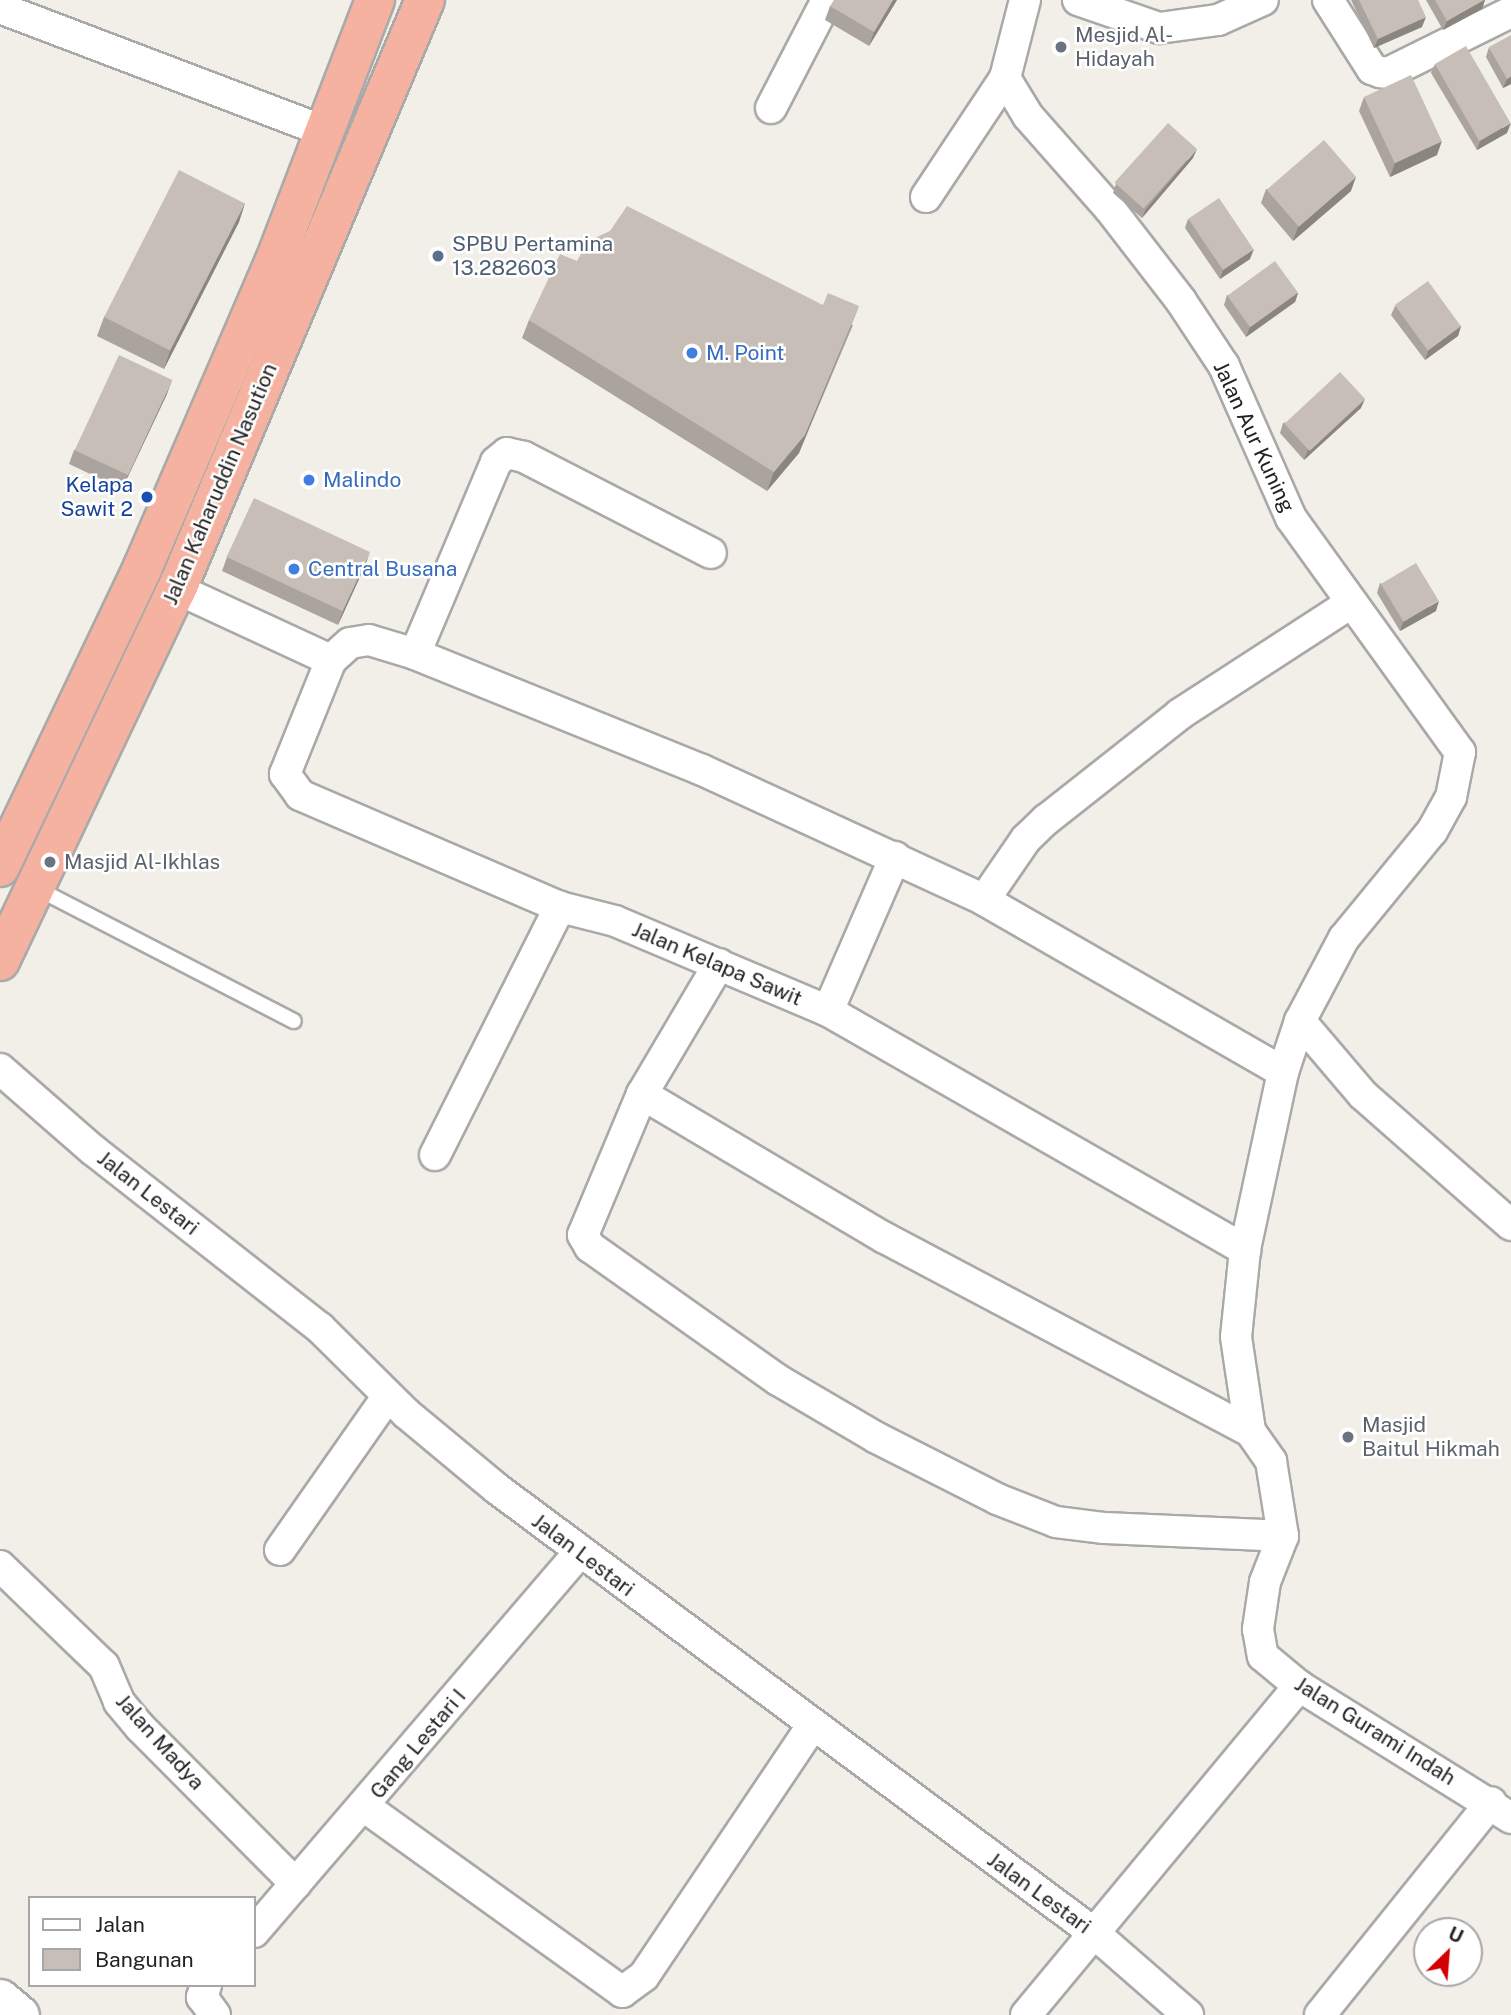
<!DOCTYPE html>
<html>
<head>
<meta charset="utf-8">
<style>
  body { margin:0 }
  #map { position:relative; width:1511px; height:2015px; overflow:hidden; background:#f2efe8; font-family:"Public Sans",sans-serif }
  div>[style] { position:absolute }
  .roads { filter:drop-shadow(2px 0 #a9a9a9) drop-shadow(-2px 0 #a9a9a9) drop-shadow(0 2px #a9a9a9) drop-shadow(0 -2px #a9a9a9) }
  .service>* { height:14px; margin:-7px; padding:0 7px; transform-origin:7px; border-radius:7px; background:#fff }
  .minor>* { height:30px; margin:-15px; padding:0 15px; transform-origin:15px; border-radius:15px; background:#fff }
  .tertiary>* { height:37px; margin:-18.5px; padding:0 18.5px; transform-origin:18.5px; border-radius:18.5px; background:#fff }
  .trunk>* { height:38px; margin:-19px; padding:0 19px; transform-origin:19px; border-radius:19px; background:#f5b2a0 }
  .wall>* { inset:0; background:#aba39d }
  .shaded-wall>* { inset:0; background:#8b8580 }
  .building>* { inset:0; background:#c7beb7; transform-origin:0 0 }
  .dots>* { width:19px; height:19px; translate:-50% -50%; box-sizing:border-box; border:4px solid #fff; border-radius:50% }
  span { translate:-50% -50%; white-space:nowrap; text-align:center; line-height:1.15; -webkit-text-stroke:5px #fff; paint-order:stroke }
  .worship-label { font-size:21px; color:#5b616d }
  .left { translate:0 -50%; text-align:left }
  .service-label { font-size:21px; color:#4e5e75 }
  .shop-label { font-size:21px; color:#366cbe }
  .street-label { font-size:21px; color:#222 }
  .transit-label { font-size:21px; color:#164399 }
  .right { translate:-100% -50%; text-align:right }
  .legend { position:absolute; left:28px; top:1896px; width:228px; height:91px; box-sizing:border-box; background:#fff; border:2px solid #a7a7a7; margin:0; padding:9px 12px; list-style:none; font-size:21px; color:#222 }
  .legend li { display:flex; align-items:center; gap:14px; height:35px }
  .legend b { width:35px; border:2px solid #a7a7a7 }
  .north { position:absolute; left:1413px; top:1917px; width:70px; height:70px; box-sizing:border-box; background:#fff; border:2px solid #a7a7a7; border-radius:50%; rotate:25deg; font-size:19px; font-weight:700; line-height:28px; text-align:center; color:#222 }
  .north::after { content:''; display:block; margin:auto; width:24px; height:32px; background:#d30001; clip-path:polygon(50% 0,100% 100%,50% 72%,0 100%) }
</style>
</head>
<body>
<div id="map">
  <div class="roads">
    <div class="service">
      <i style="left:36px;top:888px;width:290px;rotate:27.3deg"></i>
    </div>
    <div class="minor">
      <i style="left:1025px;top:0;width:81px;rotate:104.4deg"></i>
      <i style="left:1005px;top:78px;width:44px;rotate:58.8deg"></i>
      <i style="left:1028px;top:116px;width:124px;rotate:48.6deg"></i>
      <i style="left:1110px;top:209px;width:116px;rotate:52.3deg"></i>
      <i style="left:1181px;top:301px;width:78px;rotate:56.5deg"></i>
      <i style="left:1224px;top:366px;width:166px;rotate:66.2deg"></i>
      <i style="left:1291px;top:518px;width:289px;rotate:54.2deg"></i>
      <i style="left:1460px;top:752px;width:46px;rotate:101.3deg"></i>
      <i style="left:1451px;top:797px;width:39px;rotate:119deg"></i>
      <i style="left:1432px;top:831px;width:139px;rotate:129.4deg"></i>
      <i style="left:1344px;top:938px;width:94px;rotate:117.9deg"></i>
      <i style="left:1300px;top:1021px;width:54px;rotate:108.4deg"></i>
      <i style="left:1283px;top:1072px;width:182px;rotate:102.1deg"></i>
      <i style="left:1245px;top:1250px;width:87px;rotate:95.9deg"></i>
      <i style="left:1236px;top:1337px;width:95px;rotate:81.5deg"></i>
      <i style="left:1250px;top:1431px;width:37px;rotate:55deg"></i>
      <i style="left:1271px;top:1461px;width:76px;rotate:80.9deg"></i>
      <i style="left:1283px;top:1536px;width:49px;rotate:111.4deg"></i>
      <i style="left:1265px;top:1582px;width:48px;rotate:98.5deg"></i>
      <i style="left:1258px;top:1629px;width:27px;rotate:80deg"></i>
      <i style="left:1263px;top:1656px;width:47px;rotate:39.8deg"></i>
      <i style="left:1299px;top:1686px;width:250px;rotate:31.9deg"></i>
      <i style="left:1078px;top:0;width:86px;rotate:19.1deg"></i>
      <i style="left:1159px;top:28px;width:60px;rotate:-7.7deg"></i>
      <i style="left:1218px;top:20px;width:49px;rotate:-24deg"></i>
      <i style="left:1328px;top:0;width:82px;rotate:57.5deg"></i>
      <i style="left:1372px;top:69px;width:9px;rotate:21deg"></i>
      <i style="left:1380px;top:72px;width:8px;rotate:7deg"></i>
      <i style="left:1388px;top:73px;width:137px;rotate:-26.4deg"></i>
      <i style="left:0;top:8px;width:349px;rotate:20.8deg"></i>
      <i style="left:771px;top:108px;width:122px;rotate:-62.6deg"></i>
      <i style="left:926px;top:197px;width:143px;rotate:-56.4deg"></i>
      <i style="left:177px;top:589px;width:170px;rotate:24.8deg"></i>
      <i style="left:331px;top:660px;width:25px;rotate:-42deg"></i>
      <i style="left:350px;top:643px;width:19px;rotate:-9deg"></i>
      <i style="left:369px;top:640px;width:48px;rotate:16.9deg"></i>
      <i style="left:415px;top:654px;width:310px;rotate:22deg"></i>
      <i style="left:702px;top:770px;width:311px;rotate:24.7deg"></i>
      <i style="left:984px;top:900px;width:345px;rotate:29.9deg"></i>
      <i style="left:415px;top:654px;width:208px;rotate:-67.1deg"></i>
      <i style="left:496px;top:462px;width:14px;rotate:-39deg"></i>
      <i style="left:507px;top:453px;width:17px;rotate:13deg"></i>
      <i style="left:524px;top:457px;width:210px;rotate:27.2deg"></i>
      <i style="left:331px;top:660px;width:123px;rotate:112deg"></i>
      <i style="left:285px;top:774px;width:26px;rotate:54deg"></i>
      <i style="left:300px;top:795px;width:283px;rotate:23.3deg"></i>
      <i style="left:560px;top:907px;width:57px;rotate:14.3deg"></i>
      <i style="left:615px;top:921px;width:231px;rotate:22.9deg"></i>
      <i style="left:828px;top:1011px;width:481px;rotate:29.8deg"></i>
      <i style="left:984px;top:900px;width:74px;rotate:-55.5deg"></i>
      <i style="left:1026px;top:839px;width:28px;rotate:-44deg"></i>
      <i style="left:1046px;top:820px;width:171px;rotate:-38.3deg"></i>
      <i style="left:1180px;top:714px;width:204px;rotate:-33deg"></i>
      <i style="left:719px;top:964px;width:151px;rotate:120.6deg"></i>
      <i style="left:642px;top:1094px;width:153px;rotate:112.7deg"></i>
      <i style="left:583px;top:1235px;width:14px;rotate:60deg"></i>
      <i style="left:590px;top:1247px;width:230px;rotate:35.3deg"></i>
      <i style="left:778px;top:1380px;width:113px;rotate:30.4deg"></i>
      <i style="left:875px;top:1437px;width:137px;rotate:26.9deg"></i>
      <i style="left:997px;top:1499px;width:63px;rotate:21.3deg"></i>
      <i style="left:1056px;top:1522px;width:47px;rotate:7.3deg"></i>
      <i style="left:1103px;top:1528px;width:180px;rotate:2.5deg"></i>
      <i style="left:828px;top:1011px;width:168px;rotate:-66.5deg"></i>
      <i style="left:1300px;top:1021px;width:97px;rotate:49.6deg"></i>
      <i style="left:1363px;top:1095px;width:197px;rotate:41.3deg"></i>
      <i style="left:0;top:1069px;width:123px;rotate:41.1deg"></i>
      <i style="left:93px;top:1150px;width:288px;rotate:38.1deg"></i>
      <i style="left:320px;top:1328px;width:122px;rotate:44.7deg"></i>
      <i style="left:407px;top:1414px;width:116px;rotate:39.7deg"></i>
      <i style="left:496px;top:1488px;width:745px;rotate:36.65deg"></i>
      <i style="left:1094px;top:1933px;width:125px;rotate:41.1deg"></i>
      <i style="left:642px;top:1094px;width:282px;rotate:30.7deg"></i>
      <i style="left:885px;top:1238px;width:413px;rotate:27.9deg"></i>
      <i style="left:435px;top:1155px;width:278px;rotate:-63.3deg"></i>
      <i style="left:280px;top:1550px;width:188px;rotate:-55deg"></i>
      <i style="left:0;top:1566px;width:144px;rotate:43.9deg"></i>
      <i style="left:104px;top:1666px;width:39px;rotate:67deg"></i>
      <i style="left:119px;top:1702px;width:33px;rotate:50deg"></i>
      <i style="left:140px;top:1727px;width:221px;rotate:45.2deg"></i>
      <i style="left:365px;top:1807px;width:317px;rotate:35.7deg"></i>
      <i style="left:622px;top:1992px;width:27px;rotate:-36deg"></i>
      <i style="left:644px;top:1976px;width:301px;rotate:-56.1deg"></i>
      <i style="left:254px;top:1932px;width:499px;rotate:-49.4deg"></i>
      <i style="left:206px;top:1985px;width:13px;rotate:108deg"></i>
      <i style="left:202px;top:1997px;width:22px;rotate:54deg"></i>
      <i style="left:1026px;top:2015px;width:428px;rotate:-50.3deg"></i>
      <i style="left:1320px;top:2015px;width:273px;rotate:-51.2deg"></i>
    </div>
    <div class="tertiary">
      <i style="left:0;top:1998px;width:26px;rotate:40deg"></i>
    </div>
    <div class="trunk">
      <i style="left:0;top:867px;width:330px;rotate:-64.5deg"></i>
      <i style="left:142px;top:569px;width:333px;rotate:-66.7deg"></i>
      <i style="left:274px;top:263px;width:282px;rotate:-69deg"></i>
      <i style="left:0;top:961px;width:412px;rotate:-64.6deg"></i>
      <i style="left:177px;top:589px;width:639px;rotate:-67.17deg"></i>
    </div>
  </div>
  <div class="wall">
    <i style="clip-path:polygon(897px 0,869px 46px,825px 20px,830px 6px)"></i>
    <i style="clip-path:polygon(1351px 0,1418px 0,1422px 27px,1374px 48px)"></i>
    <i style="clip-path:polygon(1426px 0,1485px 0,1482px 9px,1443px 30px)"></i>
    <i style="clip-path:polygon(1489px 47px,1511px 84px,1503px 88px,1486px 57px)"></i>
    <i style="clip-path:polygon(1435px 64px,1507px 133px,1477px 150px,1431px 73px)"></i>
    <i style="clip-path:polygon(1364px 97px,1437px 155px,1390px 177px,1359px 111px)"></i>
    <i style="clip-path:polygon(1193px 158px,1142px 218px,1113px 193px,1116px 184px)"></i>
    <i style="clip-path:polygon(1266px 189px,1351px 191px,1293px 241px,1261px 203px)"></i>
    <i style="clip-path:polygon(245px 203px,239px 222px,164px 369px,97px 336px,104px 317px)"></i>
    <i style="clip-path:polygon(1188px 219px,1250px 259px,1220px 279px,1185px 228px)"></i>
    <i style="clip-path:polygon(577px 261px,853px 325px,799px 453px,767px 491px,522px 338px,529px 320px)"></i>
    <i style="clip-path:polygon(1298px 293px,1295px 302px,1246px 337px,1224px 305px,1227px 295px)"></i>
    <i style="clip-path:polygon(1395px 306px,1461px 326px,1458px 336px,1425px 360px,1391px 315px)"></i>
    <i style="clip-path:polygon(167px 394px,122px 489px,69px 464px,74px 450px)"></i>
    <i style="clip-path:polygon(1361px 408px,1304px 460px,1280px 433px,1283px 423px)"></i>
    <i style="clip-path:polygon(227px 557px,365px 566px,338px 625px,222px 571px)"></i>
    <i style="clip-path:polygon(1380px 583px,1436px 611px,1400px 631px,1377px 593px)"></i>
  </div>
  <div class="shaded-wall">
    <i style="clip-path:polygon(893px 0,897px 0,869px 46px,874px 32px)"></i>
    <i style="clip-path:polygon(1484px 0,1485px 0,1482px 9px,1443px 30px,1447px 21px)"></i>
    <i style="clip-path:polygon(1426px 17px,1422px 27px,1374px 48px,1378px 39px)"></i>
    <i style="clip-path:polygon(1511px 76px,1511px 84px,1503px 88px,1507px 79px)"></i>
    <i style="clip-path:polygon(1511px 123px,1507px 133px,1477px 150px,1480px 141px)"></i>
    <i style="clip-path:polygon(1442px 141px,1437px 155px,1390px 177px,1395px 163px)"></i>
    <i style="clip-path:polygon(1197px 149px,1193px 158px,1142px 218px,1146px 209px)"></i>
    <i style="clip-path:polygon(1356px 177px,1351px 191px,1293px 241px,1298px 227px)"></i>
    <i style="clip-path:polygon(245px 203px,239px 222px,164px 369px,170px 351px)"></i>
    <i style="clip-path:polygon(1254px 249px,1250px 259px,1220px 279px,1223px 270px)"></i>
    <i style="clip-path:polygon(1298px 293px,1295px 302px,1246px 337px,1250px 327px)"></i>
    <i style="clip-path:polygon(859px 306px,799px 453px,767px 491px,774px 472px)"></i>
    <i style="clip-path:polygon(1461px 326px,1458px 336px,1425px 360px,1428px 351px)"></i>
    <i style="clip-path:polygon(172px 380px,167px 394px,122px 489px,128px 475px)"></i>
    <i style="clip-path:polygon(1365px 399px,1361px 408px,1304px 460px,1308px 450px)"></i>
    <i style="clip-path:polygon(370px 552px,365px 566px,338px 625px,343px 611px)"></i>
    <i style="clip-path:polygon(1439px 601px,1436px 611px,1400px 631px,1403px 622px)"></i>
  </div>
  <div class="building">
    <i style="clip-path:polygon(834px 0,893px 0,874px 32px,830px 6px)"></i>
    <i style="clip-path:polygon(1359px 0,1418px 0,1426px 17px,1378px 39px)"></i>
    <i style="clip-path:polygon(1435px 0,1484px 0,1447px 21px)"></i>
    <i style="clip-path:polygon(1511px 35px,1511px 76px,1507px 79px,1489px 47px)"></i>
    <i style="left:1466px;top:46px;width:89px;height:36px;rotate:60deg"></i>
    <i style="left:1411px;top:75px;width:73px;height:52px;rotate:65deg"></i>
    <i style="left:1168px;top:123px;width:39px;height:80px;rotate:42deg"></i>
    <i style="left:1324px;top:140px;width:49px;height:76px;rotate:49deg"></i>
    <i style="left:179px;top:170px;width:74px;height:165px;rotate:27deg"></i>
    <i style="left:1219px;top:198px;width:62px;height:37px;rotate:56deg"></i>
    <i style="clip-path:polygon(627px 206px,823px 305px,828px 293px,859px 306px,805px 435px,774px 472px,529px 320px,560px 254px,577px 261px,588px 241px,610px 231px)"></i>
    <i style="left:1275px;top:261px;width:39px;height:59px;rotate:54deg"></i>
    <i style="left:1428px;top:281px;width:56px;height:41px;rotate:54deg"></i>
    <i style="left:119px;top:355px;width:59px;height:105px;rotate:25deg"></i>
    <i style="left:1340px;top:372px;width:37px;height:76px;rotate:47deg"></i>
    <i style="left:254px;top:498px;width:128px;height:65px;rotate:25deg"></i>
    <i style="left:1416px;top:563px;width:44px;height:41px;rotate:59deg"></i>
  </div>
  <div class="dots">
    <i style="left:1061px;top:47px;background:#6b7280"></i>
    <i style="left:438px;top:256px;background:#5c6f8a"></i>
    <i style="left:692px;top:353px;background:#3f7fe0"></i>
    <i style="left:309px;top:480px;background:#3f7fe0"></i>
    <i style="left:147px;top:497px;background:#1a4fb4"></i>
    <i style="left:294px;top:569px;background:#3f7fe0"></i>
    <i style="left:50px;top:862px;background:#6b7280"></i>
    <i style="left:1348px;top:1437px;background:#6b7280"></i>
  </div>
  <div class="worship-label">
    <span class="left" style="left:1075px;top:47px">Mesjid Al-<br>Hidayah</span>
    <span class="left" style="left:64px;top:862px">Masjid Al-Ikhlas</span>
    <span class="left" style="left:1362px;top:1437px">Masjid<br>Baitul Hikmah</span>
  </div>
  <div class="service-label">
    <span class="left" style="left:452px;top:256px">SPBU Pertamina<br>13.282603</span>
  </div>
  <div class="shop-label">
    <span class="left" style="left:706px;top:353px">M. Point</span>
    <span class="left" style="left:323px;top:480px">Malindo</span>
    <span class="left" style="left:308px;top:569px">Central Busana</span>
  </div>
  <div class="street-label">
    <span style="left:1254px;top:437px;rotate:65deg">Jalan Aur Kuning</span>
    <span style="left:220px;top:484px;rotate:-67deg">Jalan Kaharuddin Nasution</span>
    <span style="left:717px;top:964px;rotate:23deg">Jalan Kelapa Sawit</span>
    <span style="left:148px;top:1193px;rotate:38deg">Jalan Lestari</span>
    <span style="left:583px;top:1555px;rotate:37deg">Jalan Lestari</span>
    <span style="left:1375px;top:1731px;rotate:32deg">Jalan Gurami Indah</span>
    <span style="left:160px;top:1742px;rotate:48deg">Jalan Madya</span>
    <span style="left:418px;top:1744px;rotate:-50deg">Gang Lestari I</span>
    <span style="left:1039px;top:1893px;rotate:36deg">Jalan Lestari</span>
  </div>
  <div class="transit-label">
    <span class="right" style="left:133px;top:497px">Kelapa<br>Sawit 2</span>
  </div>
  <ul class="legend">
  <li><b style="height:9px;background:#fff"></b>Jalan</li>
  <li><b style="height:19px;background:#c7beb7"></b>Bangunan</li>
  </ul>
  <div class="north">U</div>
</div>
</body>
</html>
